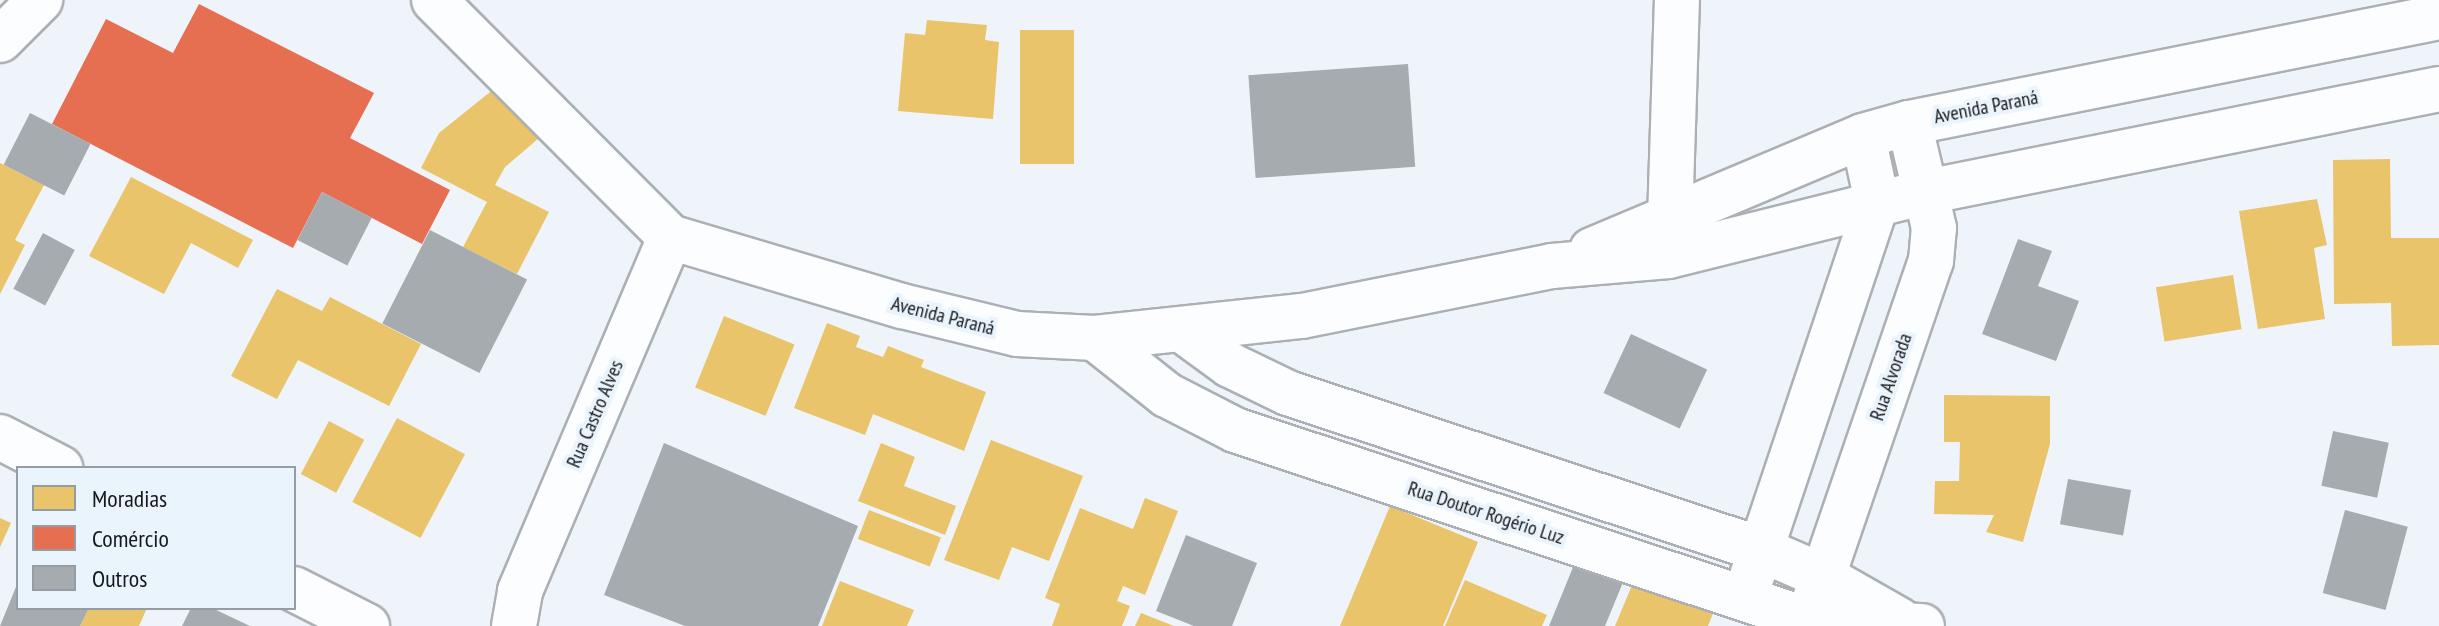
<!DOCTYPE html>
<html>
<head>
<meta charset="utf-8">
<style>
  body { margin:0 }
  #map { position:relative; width:2439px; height:626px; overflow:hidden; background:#eef4f9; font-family:"PT Sans Narrow",sans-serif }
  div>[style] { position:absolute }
  .homes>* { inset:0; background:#e9c46a; transform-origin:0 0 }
  .shops>* { inset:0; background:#e76f51 }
  .building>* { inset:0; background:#a6abaf; transform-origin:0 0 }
  .roads { filter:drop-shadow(2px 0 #acb0b4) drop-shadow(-2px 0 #acb0b4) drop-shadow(0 2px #acb0b4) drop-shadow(0 -2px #acb0b4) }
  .minor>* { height:44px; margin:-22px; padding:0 22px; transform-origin:22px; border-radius:22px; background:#fcfdfe }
  .tertiary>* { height:44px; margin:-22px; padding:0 22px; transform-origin:22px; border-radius:22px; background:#fcfdfe }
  span { translate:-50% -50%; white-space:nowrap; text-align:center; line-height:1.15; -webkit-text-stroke:8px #eaf4fd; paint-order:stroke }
  .street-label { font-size:20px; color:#15181b }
  .legend { position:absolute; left:16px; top:466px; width:280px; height:144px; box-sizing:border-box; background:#eaf4fd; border:2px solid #959ca3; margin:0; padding:10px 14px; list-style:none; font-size:24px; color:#15181b }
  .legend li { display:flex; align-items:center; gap:16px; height:40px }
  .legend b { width:40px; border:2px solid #959ca3 }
</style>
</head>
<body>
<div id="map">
  <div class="homes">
    <i style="clip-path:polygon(927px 20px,987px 25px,985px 40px,999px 42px,993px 119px,898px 111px,905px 33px,925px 35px)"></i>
    <i style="left:1020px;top:30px;width:54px;height:134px"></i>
    <i style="clip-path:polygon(495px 88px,546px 132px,505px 167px,495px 185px,549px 212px,517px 274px,463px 247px,487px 202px,421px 168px,439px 133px)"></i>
    <i style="clip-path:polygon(2390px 159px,2391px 238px,2439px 238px,2439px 345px,2392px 346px,2391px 303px,2334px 304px,2333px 160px)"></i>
    <i style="clip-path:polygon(0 163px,44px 185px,15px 240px,25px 245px,0 294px)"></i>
    <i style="clip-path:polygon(131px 177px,253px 240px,238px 268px,191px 243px,164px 294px,89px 256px)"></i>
    <i style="clip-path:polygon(2317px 199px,2327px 245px,2314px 248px,2325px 319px,2258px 329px,2239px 211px)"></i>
    <i style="left:2233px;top:275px;width:55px;height:78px;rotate:81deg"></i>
    <i style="clip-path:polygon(277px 289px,322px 311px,330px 297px,421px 344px,389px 406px,298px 360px,277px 399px,231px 376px)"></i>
    <i style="left:724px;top:316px;width:76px;height:77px;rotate:22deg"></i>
    <i style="clip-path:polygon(827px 323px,860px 336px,856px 347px,883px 357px,888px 346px,924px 360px,921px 367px,986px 392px,964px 451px,873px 414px,865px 435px,794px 408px)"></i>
    <i style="clip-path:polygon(1944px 395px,2050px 396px,2050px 444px,2023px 542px,1986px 532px,1994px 515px,1934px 514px,1935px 481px,1959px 481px,1960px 442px,1944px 442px)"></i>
    <i style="left:397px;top:418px;width:77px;height:95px;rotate:28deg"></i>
    <i style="left:329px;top:421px;width:40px;height:60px;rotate:28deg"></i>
    <i style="clip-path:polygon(991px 440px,1083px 476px,1049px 561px,1012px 547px,999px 580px,944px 560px)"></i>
    <i style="clip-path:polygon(881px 443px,915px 457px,904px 486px,956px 506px,945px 535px,858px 501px)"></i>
    <i style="clip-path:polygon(1145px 498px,1178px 511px,1145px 595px,1123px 586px,1117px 601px,1130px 606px,1122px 626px,1052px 626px,1060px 604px,1045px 598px,1080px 508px,1133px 529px)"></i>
    <i style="clip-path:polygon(1390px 506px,1478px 542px,1443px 626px,1340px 626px)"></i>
    <i style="left:869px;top:510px;width:77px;height:31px;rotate:21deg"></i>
    <i style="clip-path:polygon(0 518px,11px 523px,0 547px)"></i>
    <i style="clip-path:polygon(1635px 578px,1714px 611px,1708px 626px,1615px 626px)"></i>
    <i style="clip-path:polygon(1465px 580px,1547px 615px,1542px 626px,1445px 626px)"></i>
    <i style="clip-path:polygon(840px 581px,914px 610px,907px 626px,822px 626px)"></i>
    <i style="clip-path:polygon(89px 608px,147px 608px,139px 626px,80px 626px)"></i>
    <i style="clip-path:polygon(1141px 613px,1174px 626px,1135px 626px)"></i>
  </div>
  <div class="shops">
    <i style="clip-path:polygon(199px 4px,374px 93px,350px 138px,450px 190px,422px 244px,322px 192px,293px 248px,52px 124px,106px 19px,173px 53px)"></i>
  </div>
  <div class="building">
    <i style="left:1408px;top:64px;width:103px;height:160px;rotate:86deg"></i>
    <i style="left:30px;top:113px;width:68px;height:58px;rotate:27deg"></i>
    <i style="left:322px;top:192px;width:56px;height:54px;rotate:27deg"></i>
    <i style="left:430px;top:230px;width:109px;height:105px;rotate:27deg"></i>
    <i style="left:43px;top:233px;width:36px;height:63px;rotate:28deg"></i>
    <i style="clip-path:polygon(2018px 239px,2052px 251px,2038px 286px,2079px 301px,2056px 361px,1982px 334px)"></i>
    <i style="left:1631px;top:334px;width:84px;height:65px;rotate:25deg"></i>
    <i style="left:2333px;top:431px;width:57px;height:56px;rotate:12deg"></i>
    <i style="clip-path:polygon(664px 443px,858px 526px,818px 626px,685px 626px,604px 595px)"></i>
    <i style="left:2068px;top:479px;width:64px;height:46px;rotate:10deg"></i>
    <i style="left:2345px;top:510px;width:65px;height:86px;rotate:15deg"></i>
    <i style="clip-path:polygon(1186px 535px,1257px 563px,1232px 626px,1194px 626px,1156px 611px)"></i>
    <i style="clip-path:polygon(1578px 555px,1626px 575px,1605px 626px,1549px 626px)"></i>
    <i style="clip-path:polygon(18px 582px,18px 608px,89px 608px,80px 626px,0 626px)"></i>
    <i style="clip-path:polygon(191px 608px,212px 608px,250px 626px,182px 626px)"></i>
  </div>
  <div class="roads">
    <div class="minor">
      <i style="left:1669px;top:253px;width:253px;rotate:-88.2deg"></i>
      <i style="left:1182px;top:330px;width:59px;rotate:36.1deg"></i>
      <i style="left:1230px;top:365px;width:64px;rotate:25.8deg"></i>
      <i style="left:1288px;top:393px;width:499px;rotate:18.3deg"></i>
      <i style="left:1762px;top:550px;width:65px;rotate:23.4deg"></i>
      <i style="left:1822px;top:576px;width:89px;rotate:29.7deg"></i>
      <i style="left:1095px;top:338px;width:92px;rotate:38.4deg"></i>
      <i style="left:1167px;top:395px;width:76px;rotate:27.2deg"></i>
      <i style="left:1235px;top:430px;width:604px;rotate:18.34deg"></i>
      <i style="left:1808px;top:620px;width:114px;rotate:3deg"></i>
      <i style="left:1752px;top:576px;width:394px;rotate:-71.5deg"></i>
      <i style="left:1877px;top:202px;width:67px;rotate:-102deg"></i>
      <i style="left:1813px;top:605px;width:364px;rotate:-71.1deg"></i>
      <i style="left:1931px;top:261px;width:33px;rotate:-85deg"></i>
      <i style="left:1934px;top:228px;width:108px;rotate:-103.4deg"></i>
      <i style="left:514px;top:626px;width:36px;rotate:-80deg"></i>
      <i style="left:520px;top:591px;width:384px;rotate:-67deg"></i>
    </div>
    <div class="tertiary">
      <i style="left:434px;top:0;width:334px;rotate:45.1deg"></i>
      <i style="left:670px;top:237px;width:242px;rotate:16.6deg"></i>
      <i style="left:902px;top:306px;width:118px;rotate:13.7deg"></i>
      <i style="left:1017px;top:334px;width:78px;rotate:2.9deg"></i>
      <i style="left:1095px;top:338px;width:208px;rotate:-6.1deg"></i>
      <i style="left:1302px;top:316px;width:255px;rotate:-11.3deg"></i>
      <i style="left:1552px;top:266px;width:117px;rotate:-4.9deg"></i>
      <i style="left:1669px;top:256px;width:265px;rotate:-14deg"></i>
      <i style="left:1926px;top:192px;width:523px;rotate:-11.35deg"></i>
      <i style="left:0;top:40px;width:57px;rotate:-45deg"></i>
      <i style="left:1592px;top:250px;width:294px;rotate:-22.8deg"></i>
      <i style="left:1863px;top:136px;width:48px;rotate:-15.8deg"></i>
      <i style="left:1909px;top:123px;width:540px;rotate:-11.31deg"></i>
      <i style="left:0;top:437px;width:68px;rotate:27.3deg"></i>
      <i style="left:294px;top:589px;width:82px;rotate:26.9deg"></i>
    </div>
  </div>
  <div class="street-label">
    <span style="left:1986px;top:107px;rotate:-11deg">Avenida Paraná</span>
    <span style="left:943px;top:316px;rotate:14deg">Avenida Paraná</span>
    <span style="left:1891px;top:377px;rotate:-71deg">Rua Alvorada</span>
    <span style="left:595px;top:414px;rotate:-67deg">Rua Castro Alves</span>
    <span style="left:1486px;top:513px;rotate:18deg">Rua Doutor Rogério Luz</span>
  </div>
  <ul class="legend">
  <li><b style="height:22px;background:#e9c46a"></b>Moradias</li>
  <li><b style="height:22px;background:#e76f51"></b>Comércio</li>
  <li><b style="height:22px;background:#a6abaf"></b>Outros</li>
  </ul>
</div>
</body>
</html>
